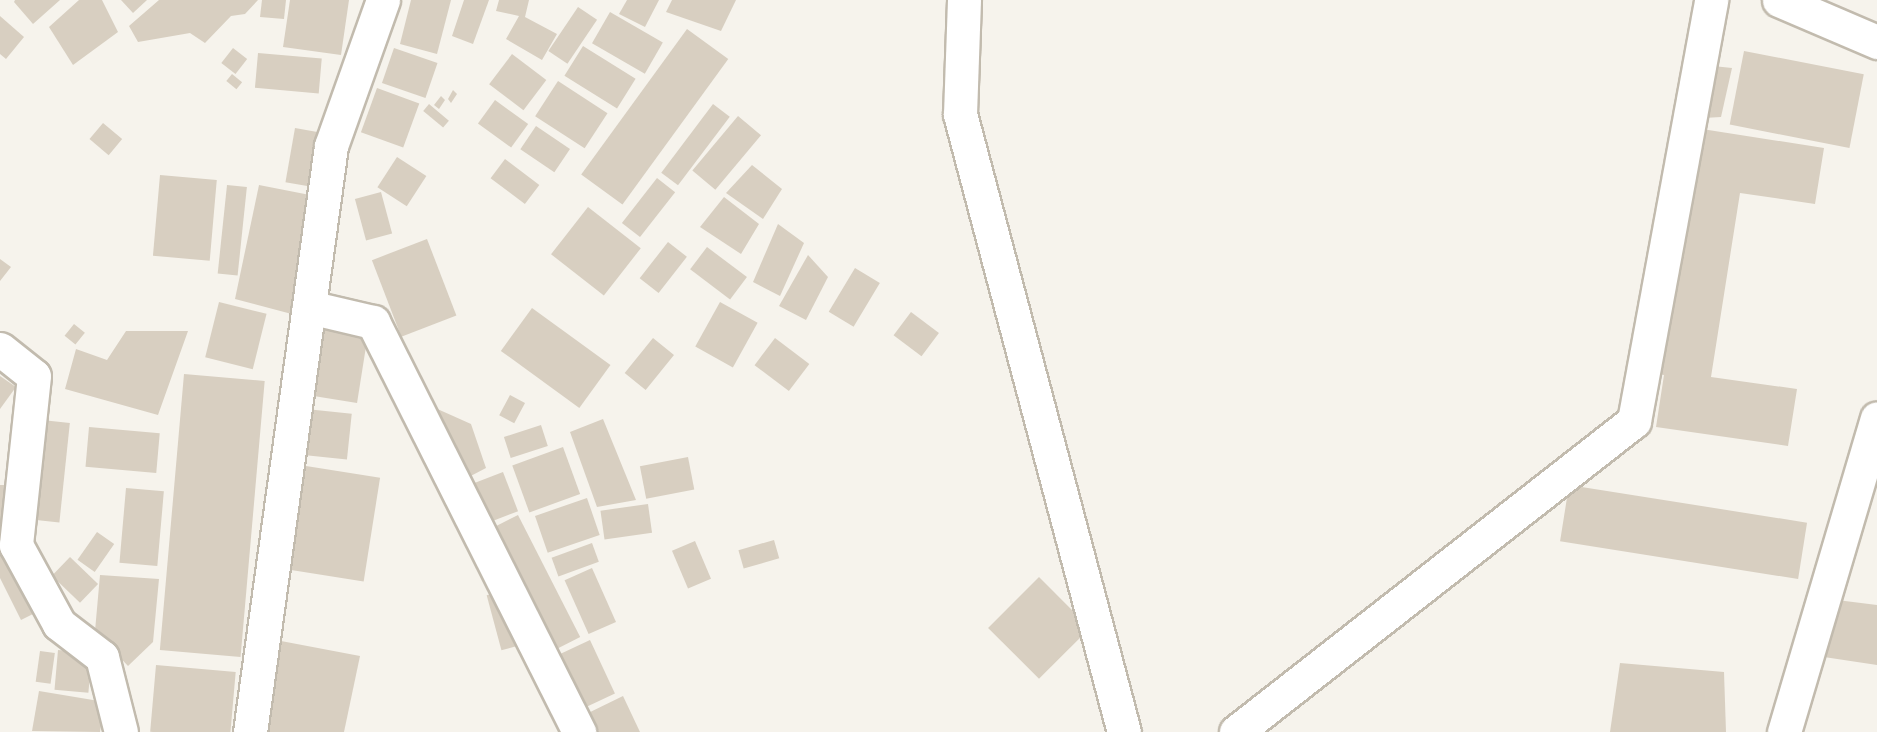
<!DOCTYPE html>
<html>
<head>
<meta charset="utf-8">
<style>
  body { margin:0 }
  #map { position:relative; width:1877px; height:732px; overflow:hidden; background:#f6f3ec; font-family:"Nunito Sans",sans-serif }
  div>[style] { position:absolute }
  .building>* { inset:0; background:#d8cfc1; transform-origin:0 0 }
  .roads { filter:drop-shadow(2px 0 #c2bbae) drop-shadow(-2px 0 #c2bbae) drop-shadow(0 2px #c2bbae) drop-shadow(0 -2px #c2bbae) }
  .minor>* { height:33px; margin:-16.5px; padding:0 16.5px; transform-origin:16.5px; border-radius:16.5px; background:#fff }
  span { translate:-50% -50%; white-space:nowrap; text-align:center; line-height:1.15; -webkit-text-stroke:5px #fff; paint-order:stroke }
</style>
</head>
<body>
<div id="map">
  <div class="building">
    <i style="clip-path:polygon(15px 0,60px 0,33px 24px,14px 2px)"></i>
    <i style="clip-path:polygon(79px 0,102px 0,118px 32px,73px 65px,49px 27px)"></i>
    <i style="clip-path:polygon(121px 0,147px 0,133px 13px)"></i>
    <i style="clip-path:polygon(159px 0,258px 0,245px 14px,231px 16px,205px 43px,190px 33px,138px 42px,129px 26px)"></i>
    <i style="clip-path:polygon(262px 0,286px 0,284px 19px,260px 17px)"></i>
    <i style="clip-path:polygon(290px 0,349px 0,341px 55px,283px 47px)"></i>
    <i style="clip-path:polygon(411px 0,451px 0,437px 54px,400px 44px)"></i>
    <i style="clip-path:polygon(464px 0,489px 0,473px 44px,452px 36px)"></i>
    <i style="clip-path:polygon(499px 0,529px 0,525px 17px,557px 34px,542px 60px,506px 39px,519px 16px,496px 11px)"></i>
    <i style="clip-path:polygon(627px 0,659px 0,645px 27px,619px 14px)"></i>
    <i style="clip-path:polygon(672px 0,736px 0,721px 31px,666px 12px)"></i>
    <i style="left:578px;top:7px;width:23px;height:53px;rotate:34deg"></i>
    <i style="left:610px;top:12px;width:61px;height:36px;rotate:30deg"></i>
    <i style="clip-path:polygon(0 16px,24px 37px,6px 59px,0 54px)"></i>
    <i style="left:687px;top:29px;width:51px;height:180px;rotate:36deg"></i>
    <i style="left:583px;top:46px;width:62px;height:35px;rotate:32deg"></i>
    <i style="left:233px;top:48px;width:18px;height:19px;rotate:38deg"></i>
    <i style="left:394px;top:48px;width:46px;height:37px;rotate:19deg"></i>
    <i style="left:1744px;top:51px;width:122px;height:75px;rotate:11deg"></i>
    <i style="left:258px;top:53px;width:64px;height:35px;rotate:5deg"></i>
    <i style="left:512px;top:54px;width:43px;height:38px;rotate:37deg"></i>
    <i style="clip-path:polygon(1713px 66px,1732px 68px,1721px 117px,1704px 118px)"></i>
    <i style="left:232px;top:74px;width:13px;height:9px;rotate:39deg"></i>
    <i style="left:558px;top:81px;width:59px;height:42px;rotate:33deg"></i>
    <i style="left:377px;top:88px;width:45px;height:47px;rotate:20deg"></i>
    <i style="clip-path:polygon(453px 90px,457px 94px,451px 103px,448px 99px)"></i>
    <i style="clip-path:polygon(441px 96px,445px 100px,439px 109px,434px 105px)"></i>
    <i style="left:495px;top:100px;width:41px;height:29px;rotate:36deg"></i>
    <i style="left:429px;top:104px;width:26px;height:9px;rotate:40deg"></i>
    <i style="left:713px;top:104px;width:21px;height:86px;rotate:37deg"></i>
    <i style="left:738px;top:116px;width:30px;height:71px;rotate:40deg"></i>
    <i style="left:103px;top:123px;width:25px;height:21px;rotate:40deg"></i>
    <i style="left:536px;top:126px;width:41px;height:28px;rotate:34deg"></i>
    <i style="left:295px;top:128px;width:34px;height:55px;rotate:10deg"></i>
    <i style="clip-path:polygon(1702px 129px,1824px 148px,1815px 204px,1740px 193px,1711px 377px,1797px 389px,1788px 446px,1656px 427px,1664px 375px,1651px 373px)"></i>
    <i style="left:397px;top:157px;width:35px;height:36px;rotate:33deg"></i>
    <i style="left:505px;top:159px;width:43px;height:24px;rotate:37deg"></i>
    <i style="clip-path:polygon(752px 165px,782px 189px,763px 219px,726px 193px)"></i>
    <i style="left:160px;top:175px;width:57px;height:81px;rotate:5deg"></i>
    <i style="left:657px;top:178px;width:23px;height:57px;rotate:38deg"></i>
    <i style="left:227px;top:185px;width:20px;height:89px;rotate:6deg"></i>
    <i style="clip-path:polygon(259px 185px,315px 196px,303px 317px,235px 299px)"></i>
    <i style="left:381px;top:192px;width:43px;height:27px;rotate:75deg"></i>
    <i style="clip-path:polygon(724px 197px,759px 224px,741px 254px,700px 227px)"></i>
    <i style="left:588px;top:207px;width:67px;height:60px;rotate:38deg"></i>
    <i style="clip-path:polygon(778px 224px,804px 243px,780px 296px,753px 282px)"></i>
    <i style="left:427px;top:239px;width:82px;height:59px;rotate:69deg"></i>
    <i style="left:668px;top:242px;width:24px;height:46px;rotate:38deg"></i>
    <i style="left:707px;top:247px;width:50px;height:28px;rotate:37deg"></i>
    <i style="clip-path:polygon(808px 255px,828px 277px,806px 320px,779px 306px)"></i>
    <i style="clip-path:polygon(0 259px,11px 267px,0 281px)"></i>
    <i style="left:855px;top:268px;width:29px;height:51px;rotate:31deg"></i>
    <i style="left:219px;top:302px;width:49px;height:57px;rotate:14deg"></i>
    <i style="left:720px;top:302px;width:43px;height:51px;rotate:29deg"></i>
    <i style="left:532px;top:308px;width:97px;height:53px;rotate:36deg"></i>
    <i style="left:911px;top:312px;width:35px;height:29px;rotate:37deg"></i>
    <i style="left:74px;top:324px;width:14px;height:15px;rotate:39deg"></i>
    <i style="left:325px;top:324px;width:44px;height:73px;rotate:9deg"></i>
    <i style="clip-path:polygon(126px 331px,188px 331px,158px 415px,65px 389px,76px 349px,107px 360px)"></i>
    <i style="left:653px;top:338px;width:27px;height:45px;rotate:39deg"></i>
    <i style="left:775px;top:338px;width:43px;height:34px;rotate:37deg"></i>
    <i style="left:184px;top:374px;width:81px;height:277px;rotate:5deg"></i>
    <i style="clip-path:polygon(0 376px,16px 387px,0 409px)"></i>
    <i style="left:510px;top:395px;width:17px;height:23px;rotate:28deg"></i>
    <i style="clip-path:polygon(424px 403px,471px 424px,486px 468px,463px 480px)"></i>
    <i style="left:306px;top:409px;width:46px;height:46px;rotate:6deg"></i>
    <i style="clip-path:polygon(603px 419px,636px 500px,597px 507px,570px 432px)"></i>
    <i style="left:42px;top:420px;width:28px;height:100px;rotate:6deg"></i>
    <i style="left:541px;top:425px;width:22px;height:39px;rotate:72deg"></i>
    <i style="left:89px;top:427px;width:71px;height:40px;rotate:5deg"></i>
    <i style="left:563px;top:447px;width:50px;height:54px;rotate:70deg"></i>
    <i style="left:688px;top:457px;width:33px;height:49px;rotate:79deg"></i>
    <i style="left:306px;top:466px;width:75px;height:105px;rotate:9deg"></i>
    <i style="left:503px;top:472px;width:42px;height:41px;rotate:69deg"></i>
    <i style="clip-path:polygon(0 485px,8px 485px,3px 535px,0 535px)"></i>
    <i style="left:1569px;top:485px;width:241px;height:57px;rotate:9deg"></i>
    <i style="left:126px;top:488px;width:38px;height:75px;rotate:5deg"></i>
    <i style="left:587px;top:498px;width:39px;height:55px;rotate:71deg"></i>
    <i style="left:648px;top:504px;width:29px;height:48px;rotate:82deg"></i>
    <i style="left:518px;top:515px;width:137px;height:37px;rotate:63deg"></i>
    <i style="left:97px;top:532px;width:21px;height:34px;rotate:35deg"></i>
    <i style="left:774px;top:540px;width:19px;height:37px;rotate:74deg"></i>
    <i style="left:695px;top:541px;width:41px;height:25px;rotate:67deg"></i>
    <i style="left:592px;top:543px;width:20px;height:43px;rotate:70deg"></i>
    <i style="clip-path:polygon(5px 544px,39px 611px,21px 620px,0 578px,0 546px)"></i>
    <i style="left:70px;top:557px;width:39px;height:26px;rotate:44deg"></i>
    <i style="left:592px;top:568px;width:59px;height:30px;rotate:66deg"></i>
    <i style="clip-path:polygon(100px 575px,159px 579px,153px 642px,128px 666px,95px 631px)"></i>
    <i style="left:1039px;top:577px;width:72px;height:72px;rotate:45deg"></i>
    <i style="left:506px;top:590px;width:57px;height:20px;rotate:75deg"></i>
    <i style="clip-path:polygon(1837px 600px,1877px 605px,1877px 665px,1824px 657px)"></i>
    <i style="left:590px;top:640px;width:59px;height:40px;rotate:65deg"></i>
    <i style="clip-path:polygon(281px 641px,360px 656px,344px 732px,262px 732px)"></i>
    <i style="left:58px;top:650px;width:34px;height:40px;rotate:5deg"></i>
    <i style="left:40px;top:651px;width:15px;height:31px;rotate:8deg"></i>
    <i style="clip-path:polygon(1620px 663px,1724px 672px,1726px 732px,1610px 732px)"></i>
    <i style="left:156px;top:665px;width:80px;height:67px;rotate:5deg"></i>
    <i style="clip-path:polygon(39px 691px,105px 702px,100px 732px,32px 731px)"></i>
    <i style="clip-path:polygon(623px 696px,640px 732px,587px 732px,580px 717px)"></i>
  </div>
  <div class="roads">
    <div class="minor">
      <i style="left:964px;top:0;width:114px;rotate:92deg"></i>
      <i style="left:960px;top:114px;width:639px;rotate:75.14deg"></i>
      <i style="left:1779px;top:0;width:107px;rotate:23.2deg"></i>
      <i style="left:309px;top:307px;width:66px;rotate:13.2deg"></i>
      <i style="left:373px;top:322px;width:459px;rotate:63.3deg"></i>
      <i style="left:0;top:349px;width:43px;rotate:38.5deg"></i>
      <i style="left:34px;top:376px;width:170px;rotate:96.1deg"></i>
      <i style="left:16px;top:545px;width:90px;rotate:61.4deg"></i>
      <i style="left:59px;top:624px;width:54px;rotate:37.5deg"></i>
      <i style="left:102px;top:657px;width:77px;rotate:75.8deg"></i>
      <i style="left:250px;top:732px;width:592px;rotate:-82.13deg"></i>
      <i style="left:331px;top:146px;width:155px;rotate:-70.4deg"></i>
      <i style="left:1236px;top:732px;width:505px;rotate:-38deg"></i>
      <i style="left:1634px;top:421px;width:428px;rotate:-79.6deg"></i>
      <i style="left:1784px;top:732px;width:327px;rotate:-73.5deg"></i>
    </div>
  </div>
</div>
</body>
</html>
